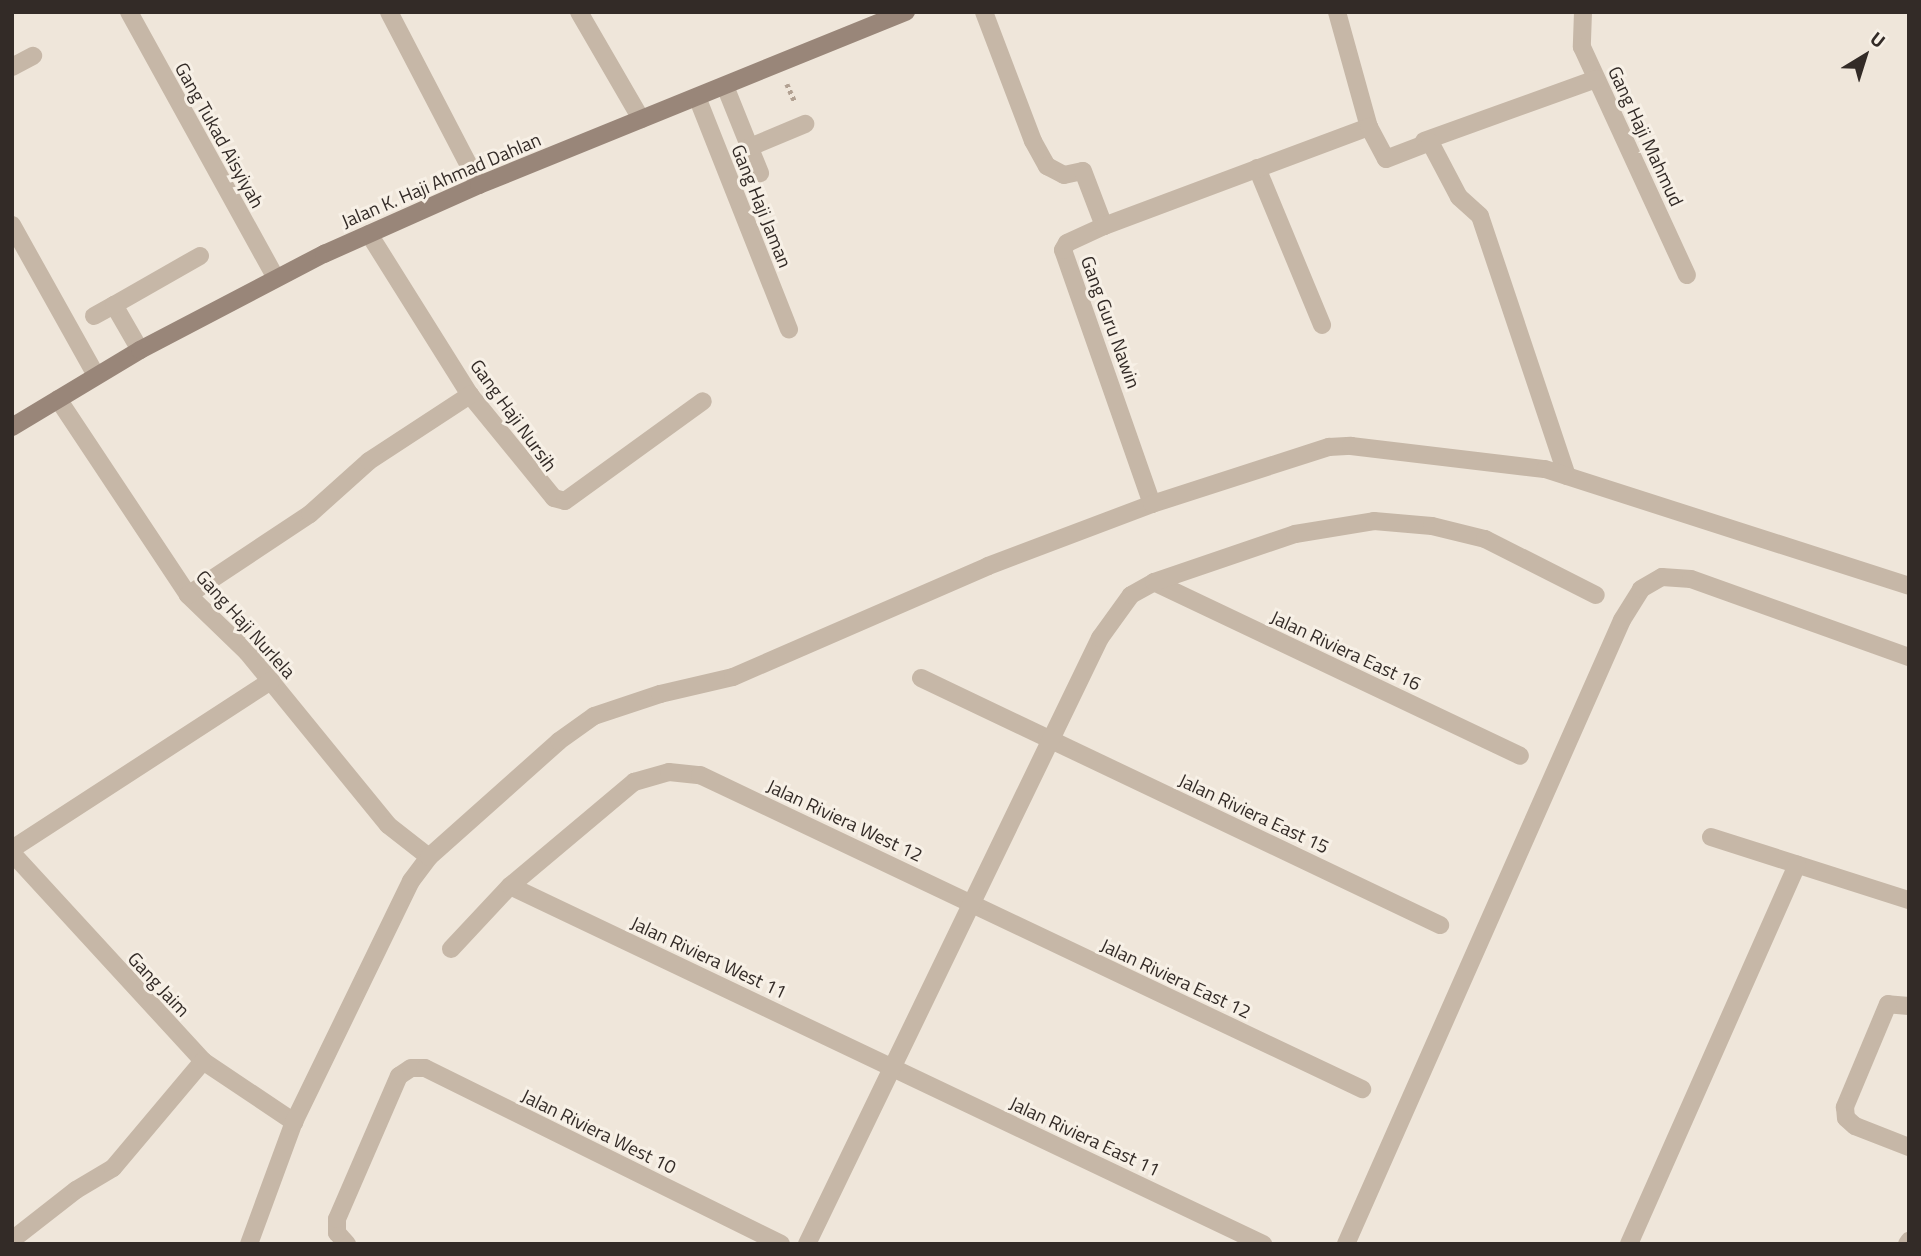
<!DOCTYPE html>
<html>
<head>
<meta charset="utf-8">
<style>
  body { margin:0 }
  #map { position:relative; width:1921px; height:1256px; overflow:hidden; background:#efe6da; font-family:"Titillium Web",sans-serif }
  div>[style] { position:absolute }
  .path>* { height:4.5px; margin-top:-2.25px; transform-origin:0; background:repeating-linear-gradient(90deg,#b2a192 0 3.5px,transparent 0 7px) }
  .lane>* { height:18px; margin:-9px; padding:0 9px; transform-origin:9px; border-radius:9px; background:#c6b7a7 }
  .street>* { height:18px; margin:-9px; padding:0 9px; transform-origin:9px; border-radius:9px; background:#c6b7a7 }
  .secondary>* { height:18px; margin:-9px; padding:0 9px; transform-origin:9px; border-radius:9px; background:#998679 }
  span { translate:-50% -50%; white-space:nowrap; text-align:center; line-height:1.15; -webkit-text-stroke:6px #f7f0e6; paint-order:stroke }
  .street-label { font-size:19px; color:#332b27 }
  .frame { position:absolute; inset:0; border:14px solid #332b27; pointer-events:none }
  .north { position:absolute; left:1830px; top:21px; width:70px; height:70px; -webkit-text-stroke:5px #f7f0e6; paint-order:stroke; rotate:38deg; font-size:19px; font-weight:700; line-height:28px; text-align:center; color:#332b27 }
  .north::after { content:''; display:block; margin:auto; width:24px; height:32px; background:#332b27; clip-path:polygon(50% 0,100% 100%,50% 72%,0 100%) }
</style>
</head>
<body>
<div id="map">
  <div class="path">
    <i style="left:787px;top:84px;width:20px;rotate:66deg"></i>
  </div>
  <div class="lane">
    <i style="left:12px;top:67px;width:24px;rotate:-28deg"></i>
    <i style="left:725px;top:86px;width:94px;rotate:68.1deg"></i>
    <i style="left:750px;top:147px;width:60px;rotate:-22.7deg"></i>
    <i style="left:94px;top:316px;width:23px;rotate:-29deg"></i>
    <i style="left:140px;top:350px;width:52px;rotate:-120deg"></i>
    <i style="left:114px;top:305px;width:99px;rotate:-29.7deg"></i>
  </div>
  <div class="street">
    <i style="left:129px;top:12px;width:303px;rotate:61.1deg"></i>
    <i style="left:389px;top:12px;width:195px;rotate:62.5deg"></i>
    <i style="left:579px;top:12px;width:124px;rotate:59.9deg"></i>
    <i style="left:984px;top:12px;width:138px;rotate:69.2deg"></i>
    <i style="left:1033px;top:141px;width:29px;rotate:61deg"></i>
    <i style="left:1047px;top:166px;width:19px;rotate:28deg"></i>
    <i style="left:1064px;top:175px;width:19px;rotate:-12deg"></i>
    <i style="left:1083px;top:171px;width:59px;rotate:69.1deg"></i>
    <i style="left:1337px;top:12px;width:119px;rotate:74.5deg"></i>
    <i style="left:1583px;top:12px;width:35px;rotate:92deg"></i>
    <i style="left:1582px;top:47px;width:251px;rotate:65.3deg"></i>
    <i style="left:697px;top:97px;width:250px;rotate:68.4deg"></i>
    <i style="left:1424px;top:141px;width:183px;rotate:-19.8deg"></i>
    <i style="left:1257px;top:168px;width:170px;rotate:67.5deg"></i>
    <i style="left:12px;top:225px;width:172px;rotate:60.8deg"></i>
    <i style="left:369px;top:234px;width:190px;rotate:57.9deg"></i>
    <i style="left:470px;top:395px;width:133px;rotate:50.8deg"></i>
    <i style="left:554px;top:498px;width:11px;rotate:15deg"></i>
    <i style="left:565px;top:501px;width:170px;rotate:-35.9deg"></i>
    <i style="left:58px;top:399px;width:235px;rotate:56.4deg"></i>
    <i style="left:188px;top:595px;width:82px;rotate:44deg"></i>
    <i style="left:247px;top:652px;width:223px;rotate:50.8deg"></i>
    <i style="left:388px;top:825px;width:52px;rotate:38deg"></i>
    <i style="left:1152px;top:504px;width:269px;rotate:-109.3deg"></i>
    <i style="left:1063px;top:250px;width:8px;rotate:-60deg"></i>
    <i style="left:1067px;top:243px;width:41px;rotate:-24.7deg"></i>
    <i style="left:1104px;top:226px;width:283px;rotate:-20.5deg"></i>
    <i style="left:1369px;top:127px;width:36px;rotate:62deg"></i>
    <i style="left:1386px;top:159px;width:47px;rotate:-21.1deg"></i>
    <i style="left:1430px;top:142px;width:62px;rotate:62.2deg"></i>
    <i style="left:1459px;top:197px;width:28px;rotate:42deg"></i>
    <i style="left:1480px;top:216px;width:274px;rotate:71.5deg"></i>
    <i style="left:1154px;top:582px;width:405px;rotate:25.4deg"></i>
    <i style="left:188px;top:595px;width:146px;rotate:-33.6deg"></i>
    <i style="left:310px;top:514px;width:79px;rotate:-41.9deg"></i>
    <i style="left:369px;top:461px;width:121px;rotate:-33.2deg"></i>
    <i style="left:921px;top:678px;width:575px;rotate:25.45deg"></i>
    <i style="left:1711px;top:837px;width:208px;rotate:17.7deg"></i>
    <i style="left:12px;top:849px;width:309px;rotate:-33deg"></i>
    <i style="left:12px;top:853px;width:282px;rotate:47.4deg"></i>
    <i style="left:203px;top:1061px;width:110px;rotate:33.8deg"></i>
    <i style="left:510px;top:886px;width:834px;rotate:25.43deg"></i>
    <i style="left:451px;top:949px;width:86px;rotate:-46.9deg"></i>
    <i style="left:510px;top:886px;width:162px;rotate:-40deg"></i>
    <i style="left:634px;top:782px;width:36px;rotate:-16deg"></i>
    <i style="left:669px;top:772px;width:31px;rotate:6deg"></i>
    <i style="left:700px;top:775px;width:733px;rotate:25.38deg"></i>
    <i style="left:1909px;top:1006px;width:21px;rotate:-175deg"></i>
    <i style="left:1888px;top:1004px;width:112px;rotate:112.7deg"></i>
    <i style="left:1845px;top:1107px;width:11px;rotate:85deg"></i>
    <i style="left:1846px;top:1118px;width:12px;rotate:42deg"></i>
    <i style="left:1855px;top:1126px;width:58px;rotate:21.3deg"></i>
    <i style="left:12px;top:1240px;width:81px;rotate:-38deg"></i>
    <i style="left:76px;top:1190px;width:43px;rotate:-30.7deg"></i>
    <i style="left:113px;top:1168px;width:140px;rotate:-49.9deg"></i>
    <i style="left:249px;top:1244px;width:130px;rotate:-69.8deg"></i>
    <i style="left:294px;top:1122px;width:268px;rotate:-64.1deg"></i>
    <i style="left:411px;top:881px;width:30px;rotate:-53deg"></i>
    <i style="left:429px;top:857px;width:174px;rotate:-41.7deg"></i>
    <i style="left:559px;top:741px;width:43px;rotate:-35.5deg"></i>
    <i style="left:594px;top:716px;width:70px;rotate:-18.4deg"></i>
    <i style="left:660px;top:694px;width:75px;rotate:-13.1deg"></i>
    <i style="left:733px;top:677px;width:278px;rotate:-23.5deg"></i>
    <i style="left:988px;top:566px;width:175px;rotate:-20.7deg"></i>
    <i style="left:1152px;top:504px;width:186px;rotate:-17.9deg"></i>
    <i style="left:1329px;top:447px;width:22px;rotate:-3deg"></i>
    <i style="left:1351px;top:446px;width:195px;rotate:6.8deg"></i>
    <i style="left:1545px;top:469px;width:382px;rotate:17.8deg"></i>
    <i style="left:347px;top:1244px;width:15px;rotate:-132deg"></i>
    <i style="left:337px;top:1233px;width:14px;rotate:-90deg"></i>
    <i style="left:337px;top:1219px;width:156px;rotate:-66.6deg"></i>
    <i style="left:399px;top:1076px;width:14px;rotate:-34deg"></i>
    <i style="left:411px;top:1068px;width:14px"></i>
    <i style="left:425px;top:1068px;width:397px;rotate:26.3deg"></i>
    <i style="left:807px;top:1244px;width:673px;rotate:-64.2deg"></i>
    <i style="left:1100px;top:638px;width:53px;rotate:-54.2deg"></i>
    <i style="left:1131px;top:595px;width:26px;rotate:-29deg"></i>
    <i style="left:1154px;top:582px;width:149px;rotate:-18.8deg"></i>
    <i style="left:1295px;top:534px;width:80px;rotate:-9.3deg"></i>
    <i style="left:1374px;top:521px;width:58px;rotate:4.9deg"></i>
    <i style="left:1432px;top:526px;width:55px;rotate:13.8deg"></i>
    <i style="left:1485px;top:539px;width:124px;rotate:26.8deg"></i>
    <i style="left:1346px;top:1244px;width:682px;rotate:-66.14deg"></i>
    <i style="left:1622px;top:620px;width:36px;rotate:-58deg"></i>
    <i style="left:1641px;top:589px;width:24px;rotate:-30deg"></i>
    <i style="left:1662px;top:577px;width:29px;rotate:4deg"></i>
    <i style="left:1691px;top:579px;width:232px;rotate:19.7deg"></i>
    <i style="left:1629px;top:1244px;width:415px;rotate:-66.1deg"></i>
    <i style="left:1907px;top:1244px;width:4px;rotate:-56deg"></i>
  </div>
  <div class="secondary">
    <i style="left:12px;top:427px;width:149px;rotate:-31deg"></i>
    <i style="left:140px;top:350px;width:208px;rotate:-27.6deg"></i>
    <i style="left:324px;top:254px;width:170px;rotate:-24deg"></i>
    <i style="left:479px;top:185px;width:461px;rotate:-22.1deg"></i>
  </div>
  <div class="street-label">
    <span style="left:220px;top:135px;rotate:61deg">Gang Tukad Aisyiyah</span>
    <span style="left:1646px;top:136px;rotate:65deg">Gang Haji Mahmud</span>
    <span style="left:441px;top:180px;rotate:-23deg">Jalan K. Haji Ahmad Dahlan</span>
    <span style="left:762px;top:206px;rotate:68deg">Gang Haji Jaman</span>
    <span style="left:1111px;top:322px;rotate:70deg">Gang Guru Nawin</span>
    <span style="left:514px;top:415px;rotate:54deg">Gang Haji Nursih</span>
    <span style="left:246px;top:624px;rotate:48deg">Gang Haji Nurlela</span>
    <span style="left:1346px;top:650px;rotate:25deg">Jalan Riviera East 16</span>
    <span style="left:1254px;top:813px;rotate:25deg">Jalan Riviera East 15</span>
    <span style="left:845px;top:820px;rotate:25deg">Jalan Riviera West 12</span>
    <span style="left:709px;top:957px;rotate:25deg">Jalan Riviera West 11</span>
    <span style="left:1176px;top:978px;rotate:25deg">Jalan Riviera East 12</span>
    <span style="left:159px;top:984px;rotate:47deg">Gang Jaim</span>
    <span style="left:599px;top:1131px;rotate:26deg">Jalan Riviera West 10</span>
    <span style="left:1085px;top:1136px;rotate:25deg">Jalan Riviera East 11</span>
  </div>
  <div class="frame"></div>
  <div class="north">U</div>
</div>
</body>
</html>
